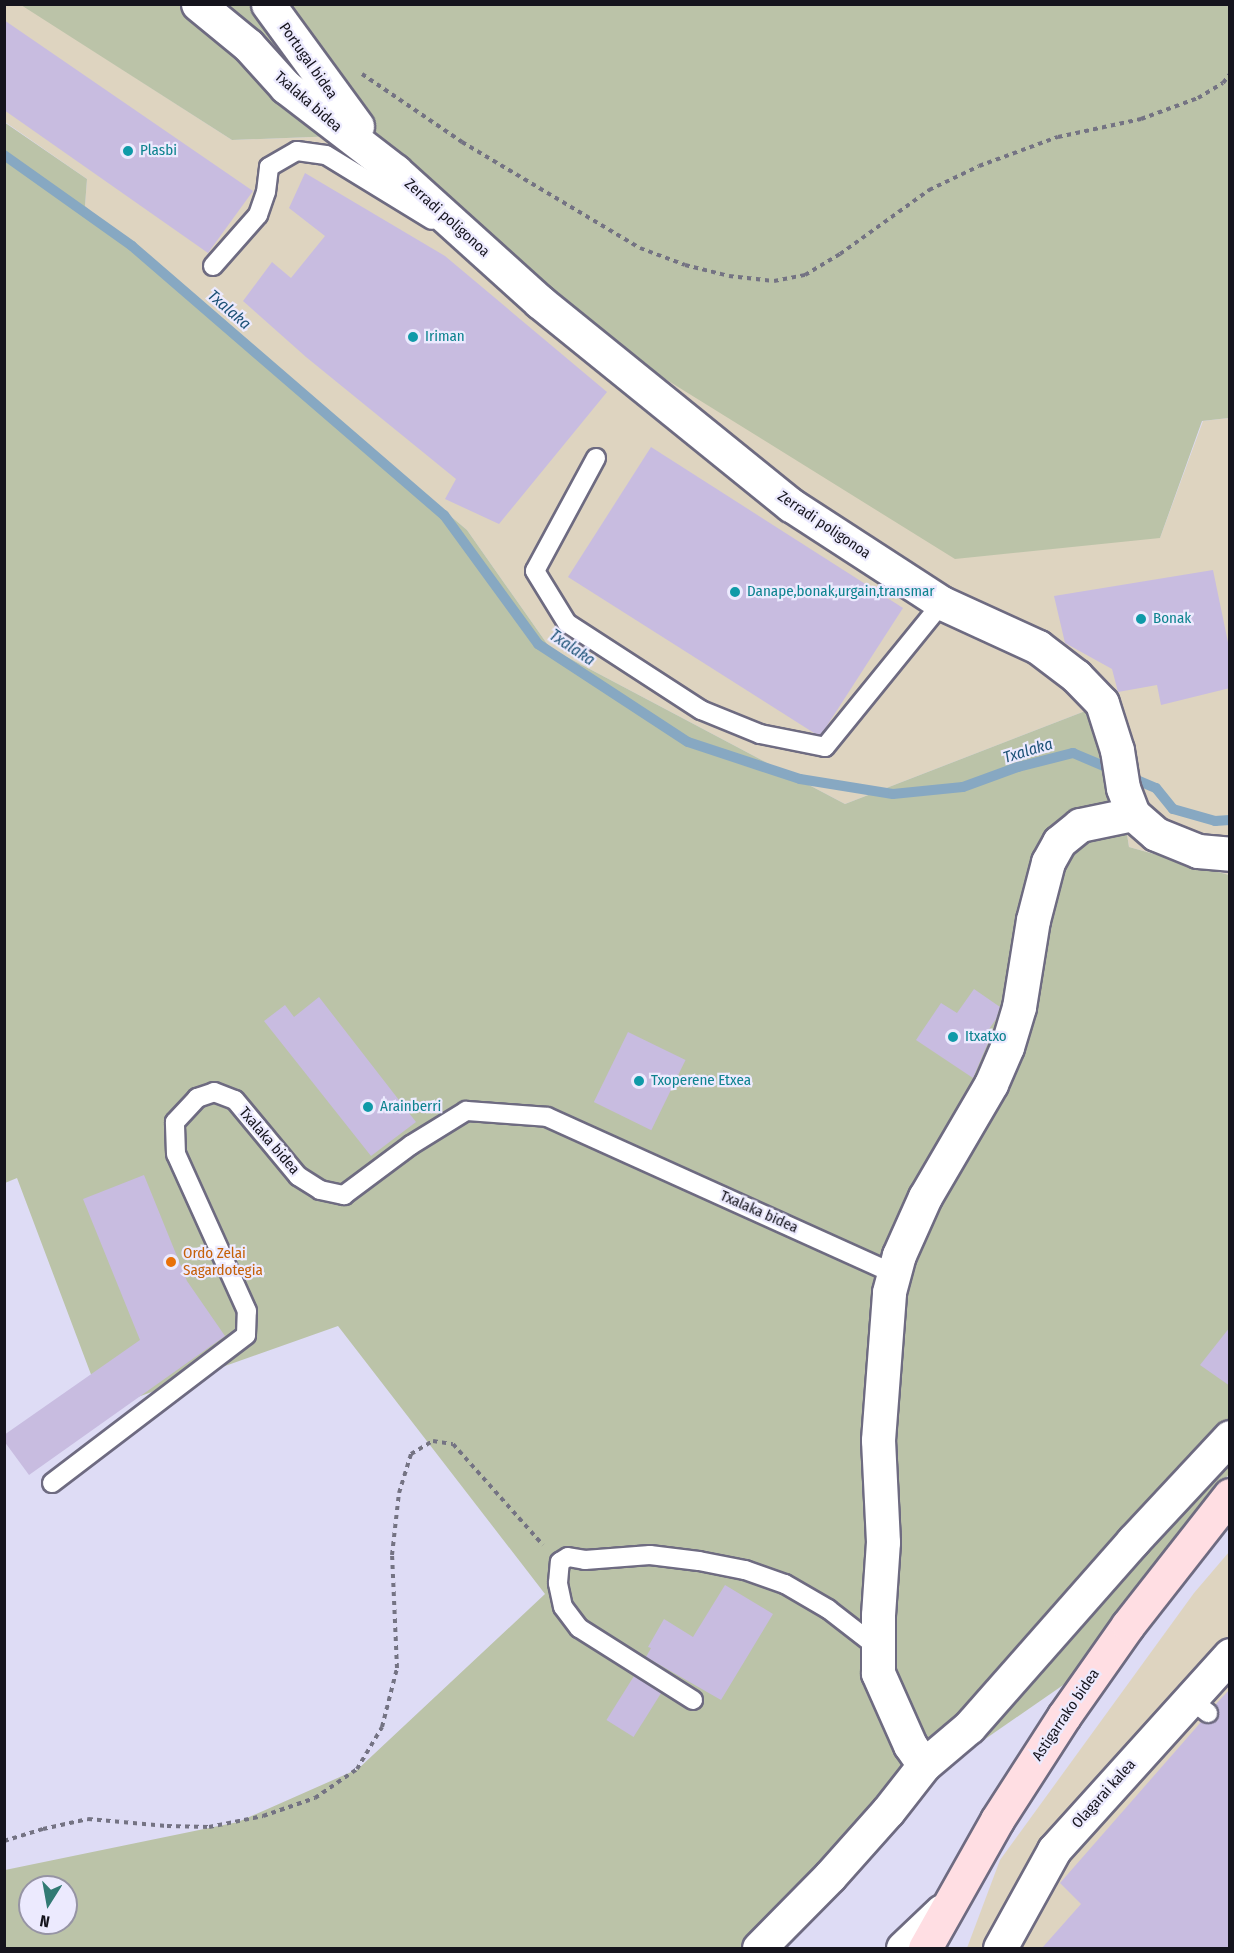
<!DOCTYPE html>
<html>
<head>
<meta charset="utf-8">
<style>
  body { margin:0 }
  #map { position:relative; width:1234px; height:1953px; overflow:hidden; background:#dedcf5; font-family:"Fira Sans Condensed",sans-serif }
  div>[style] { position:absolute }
  .industrial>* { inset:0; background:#ded4c0 }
  .green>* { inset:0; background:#bbc3a8 }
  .stream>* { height:10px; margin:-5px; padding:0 5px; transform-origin:5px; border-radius:5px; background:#87a8c2 }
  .building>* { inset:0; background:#c8bce0; transform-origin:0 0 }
  .path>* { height:4px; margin-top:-2px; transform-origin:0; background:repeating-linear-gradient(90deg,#747383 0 4.5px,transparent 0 9px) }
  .roads { filter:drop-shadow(2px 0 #6e6b81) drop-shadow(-2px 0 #6e6b81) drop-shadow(0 2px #6e6b81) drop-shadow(0 -2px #6e6b81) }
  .service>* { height:18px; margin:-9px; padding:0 9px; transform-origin:9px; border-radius:9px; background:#fff }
  .minor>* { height:33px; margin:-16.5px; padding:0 16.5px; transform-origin:16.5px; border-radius:16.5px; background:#fff }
  .secondary>* { height:33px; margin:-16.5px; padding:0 16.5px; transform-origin:16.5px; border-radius:16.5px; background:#ffdee3 }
  .dots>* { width:16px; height:16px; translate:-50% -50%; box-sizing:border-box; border:3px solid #eceafe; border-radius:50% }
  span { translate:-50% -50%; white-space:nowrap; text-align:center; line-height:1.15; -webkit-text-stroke:4.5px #eceafe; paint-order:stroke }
  .street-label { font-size:15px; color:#15141d }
  .culture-label { font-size:15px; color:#0d838f }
  .left { translate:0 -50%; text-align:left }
  .food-label { font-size:15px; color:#c56008 }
  .water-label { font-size:16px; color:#1d5277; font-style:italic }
  .frame { position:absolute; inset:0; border:6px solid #15141d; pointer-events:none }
  .north { position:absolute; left:18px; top:1875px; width:60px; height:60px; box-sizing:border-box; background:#eceafe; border:2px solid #9694a4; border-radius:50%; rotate:191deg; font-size:16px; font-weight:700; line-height:24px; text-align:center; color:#15141d }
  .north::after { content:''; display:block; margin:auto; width:21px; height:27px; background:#327a74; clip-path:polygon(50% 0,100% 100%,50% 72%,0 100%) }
</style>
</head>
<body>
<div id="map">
  <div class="industrial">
    <i style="clip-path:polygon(21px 4px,232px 140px,363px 135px,1160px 538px,1203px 421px,1229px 418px,1229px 875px,1129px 847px,1106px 703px,845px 804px,550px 648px,467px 530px,85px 206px,87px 179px,5px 122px,5px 5px)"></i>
    <i style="clip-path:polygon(1229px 1552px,1229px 1948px,967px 1948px,1000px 1860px,1194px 1593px)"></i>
  </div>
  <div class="green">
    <i style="clip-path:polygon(21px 5px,1229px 5px,1229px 418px,1202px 421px,1160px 538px,955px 559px,633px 359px,363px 135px,232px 140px)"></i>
    <i style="clip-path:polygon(evenodd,4px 122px,87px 179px,85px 206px,467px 530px,550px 648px,845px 804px,1106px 703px,1129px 847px,1229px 875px,1229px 1474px,1069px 1681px,916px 1787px,759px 1948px,5px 1948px,5px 1870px,238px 1822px,358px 1769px,545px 1594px,338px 1326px,104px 1409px,17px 1178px,5px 1183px,4px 122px,30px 1887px,66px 1887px,66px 1923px,30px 1923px,30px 1887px)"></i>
  </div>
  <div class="stream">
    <i style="left:4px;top:155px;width:157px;rotate:35.4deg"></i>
    <i style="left:132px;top:246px;width:412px;rotate:40.8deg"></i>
    <i style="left:444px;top:515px;width:160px;rotate:53.9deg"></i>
    <i style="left:538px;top:644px;width:179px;rotate:33.2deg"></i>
    <i style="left:688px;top:742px;width:118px;rotate:18.3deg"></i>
    <i style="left:800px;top:779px;width:94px;rotate:9.2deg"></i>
    <i style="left:893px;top:794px;width:70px;rotate:-5.7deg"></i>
    <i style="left:963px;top:787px;width:59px;rotate:-20deg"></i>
    <i style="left:1018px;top:767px;width:57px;rotate:-14.3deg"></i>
    <i style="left:1073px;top:753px;width:90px;rotate:22.9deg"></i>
    <i style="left:1156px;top:788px;width:27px;rotate:51deg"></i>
    <i style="left:1173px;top:809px;width:44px;rotate:15.9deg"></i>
    <i style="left:1215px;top:821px;width:15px;rotate:-4deg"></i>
  </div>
  <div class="building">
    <i style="clip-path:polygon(4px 20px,253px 191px,208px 253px,4px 110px)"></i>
    <i style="clip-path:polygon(305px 173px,445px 256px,607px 392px,499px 524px,445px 499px,456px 479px,306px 357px,243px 301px,272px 262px,291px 278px,325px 236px,289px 208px)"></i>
    <i style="clip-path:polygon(651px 447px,903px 608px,821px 735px,814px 733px,568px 577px)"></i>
    <i style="clip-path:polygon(1213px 570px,1230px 652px,1230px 688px,1161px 705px,1157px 685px,1118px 692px,1112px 669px,1065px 643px,1054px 596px)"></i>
    <i style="clip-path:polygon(974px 989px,1000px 1007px,996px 1019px,985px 1035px,990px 1038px,973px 1078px,916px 1040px,941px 1003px,957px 1013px)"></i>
    <i style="clip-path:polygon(319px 997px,416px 1122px,371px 1156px,264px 1021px,285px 1005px,294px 1017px)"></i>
    <i style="left:628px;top:1032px;width:64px;height:78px;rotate:26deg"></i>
    <i style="clip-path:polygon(144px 1175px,187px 1281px,225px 1336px,29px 1475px,4px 1441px,4px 1435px,140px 1340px,83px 1199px)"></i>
    <i style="clip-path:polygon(1230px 1327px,1230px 1386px,1200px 1365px)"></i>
    <i style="clip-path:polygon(725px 1585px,773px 1614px,721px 1700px,646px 1657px,651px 1648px,648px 1647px,664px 1619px,693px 1637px)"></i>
    <i style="left:634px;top:1676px;width:32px;height:52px;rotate:32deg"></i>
    <i style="clip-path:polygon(1230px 1689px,1230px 1948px,1042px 1948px,1081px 1904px,1060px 1883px,1201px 1722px,1207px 1724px,1216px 1720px,1219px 1714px,1215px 1705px)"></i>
  </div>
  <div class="path">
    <i style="left:362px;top:74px;width:121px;rotate:34.2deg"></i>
    <i style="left:462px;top:142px;width:207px;rotate:30.8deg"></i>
    <i style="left:640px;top:248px;width:48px;rotate:20.7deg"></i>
    <i style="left:685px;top:265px;width:45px;rotate:14deg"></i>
    <i style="left:729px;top:276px;width:45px;rotate:6.3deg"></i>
    <i style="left:774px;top:281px;width:32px;rotate:-11deg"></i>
    <i style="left:805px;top:275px;width:41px;rotate:-31deg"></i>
    <i style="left:840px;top:254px;width:110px;rotate:-35.7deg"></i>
    <i style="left:929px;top:190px;width:55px;rotate:-25.6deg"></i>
    <i style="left:979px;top:166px;width:84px;rotate:-20.2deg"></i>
    <i style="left:1058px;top:137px;width:85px;rotate:-12.2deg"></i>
    <i style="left:1141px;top:119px;width:61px;rotate:-20.2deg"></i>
    <i style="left:1198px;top:98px;width:29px;rotate:-31deg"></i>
    <i style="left:1223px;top:83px;width:11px;rotate:-52deg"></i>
    <i style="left:4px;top:1841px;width:41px;rotate:-17.1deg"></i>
    <i style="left:43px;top:1829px;width:46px;rotate:-12.5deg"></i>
    <i style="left:88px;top:1819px;width:79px;rotate:5.1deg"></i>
    <i style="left:167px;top:1826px;width:42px;rotate:1.4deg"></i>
    <i style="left:209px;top:1827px;width:55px;rotate:-11.5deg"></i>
    <i style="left:263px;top:1816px;width:55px;rotate:-19.1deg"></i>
    <i style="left:315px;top:1798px;width:51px;rotate:-34.6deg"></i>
    <i style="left:357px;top:1769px;width:49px;rotate:-59.2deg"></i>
    <i style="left:382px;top:1727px;width:61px;rotate:-75.7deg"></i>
    <i style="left:397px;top:1668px;width:113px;rotate:-92.5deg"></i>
    <i style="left:392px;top:1555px;width:62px;rotate:-83.6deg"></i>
    <i style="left:399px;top:1493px;width:41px;rotate:-72.9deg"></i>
    <i style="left:411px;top:1454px;width:26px;rotate:-31deg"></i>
    <i style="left:433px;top:1441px;width:20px;rotate:9deg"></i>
    <i style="left:453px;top:1444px;width:135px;rotate:48.3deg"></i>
  </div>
  <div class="roads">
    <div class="service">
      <i style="left:213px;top:266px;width:68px;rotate:-48.6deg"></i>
      <i style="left:258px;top:215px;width:24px;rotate:-71deg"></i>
      <i style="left:266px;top:192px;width:25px;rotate:-83deg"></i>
      <i style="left:269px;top:167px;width:32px;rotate:-30deg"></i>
      <i style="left:297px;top:151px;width:29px;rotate:8deg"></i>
      <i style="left:326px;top:155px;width:124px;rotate:31.5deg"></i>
      <i style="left:596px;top:458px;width:128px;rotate:118.4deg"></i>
      <i style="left:535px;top:571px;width:61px;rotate:58.4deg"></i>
      <i style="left:567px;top:623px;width:160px;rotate:33deg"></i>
      <i style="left:701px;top:710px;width:64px;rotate:22.1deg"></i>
      <i style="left:760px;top:734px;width:66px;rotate:11.3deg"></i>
      <i style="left:825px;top:747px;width:186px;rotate:-50.9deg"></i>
      <i style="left:52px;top:1483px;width:244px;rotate:-37.3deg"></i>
      <i style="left:246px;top:1335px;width:24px;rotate:-88deg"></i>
      <i style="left:247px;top:1311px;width:172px;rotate:-114.3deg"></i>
      <i style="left:176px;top:1154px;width:32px;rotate:-92deg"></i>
      <i style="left:175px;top:1122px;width:33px;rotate:-47deg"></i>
      <i style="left:197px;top:1098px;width:18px;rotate:-19deg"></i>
      <i style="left:214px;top:1092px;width:22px;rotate:21deg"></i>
      <i style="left:235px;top:1100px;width:99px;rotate:50.3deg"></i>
      <i style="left:298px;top:1176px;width:26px;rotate:32deg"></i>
      <i style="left:320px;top:1190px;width:25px;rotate:12deg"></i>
      <i style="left:344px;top:1195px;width:84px;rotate:-36.7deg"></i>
      <i style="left:411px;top:1145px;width:65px;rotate:-31.7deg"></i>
      <i style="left:466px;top:1111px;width:81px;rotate:4.2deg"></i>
      <i style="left:547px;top:1117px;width:381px;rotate:24.3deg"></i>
      <i style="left:1190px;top:1699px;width:23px;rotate:38deg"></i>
      <i style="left:693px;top:1700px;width:135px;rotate:-147.7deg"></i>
      <i style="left:579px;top:1628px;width:26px;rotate:-127deg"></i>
      <i style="left:563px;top:1607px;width:25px;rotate:-102deg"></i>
      <i style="left:558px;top:1583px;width:21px;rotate:-85deg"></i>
      <i style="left:560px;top:1562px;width:9px;rotate:-32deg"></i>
      <i style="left:568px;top:1557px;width:17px;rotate:10deg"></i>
      <i style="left:585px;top:1560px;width:65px;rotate:-4.4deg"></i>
      <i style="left:650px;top:1555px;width:49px;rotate:7deg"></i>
      <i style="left:699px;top:1561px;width:47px;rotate:11.1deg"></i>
      <i style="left:745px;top:1570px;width:42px;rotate:19.3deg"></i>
      <i style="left:785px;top:1584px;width:50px;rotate:30.2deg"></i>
      <i style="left:828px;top:1609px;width:62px;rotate:37.8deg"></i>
    </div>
    <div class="minor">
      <i style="left:198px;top:4px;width:65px;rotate:39.4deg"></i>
      <i style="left:248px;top:45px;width:57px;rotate:47.9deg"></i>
      <i style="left:286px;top:87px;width:138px;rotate:37.6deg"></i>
      <i style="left:395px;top:171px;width:195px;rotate:42.1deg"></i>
      <i style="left:540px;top:302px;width:323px;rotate:39deg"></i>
      <i style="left:791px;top:505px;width:180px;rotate:33deg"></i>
      <i style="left:942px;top:603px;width:106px;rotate:24.6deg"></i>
      <i style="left:1038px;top:647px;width:48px;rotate:37.3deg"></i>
      <i style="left:1076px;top:676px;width:37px;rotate:46deg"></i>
      <i style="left:1102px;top:703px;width:49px;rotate:72.3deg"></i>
      <i style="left:1117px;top:750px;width:38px;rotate:81deg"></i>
      <i style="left:1123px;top:788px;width:28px;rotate:69deg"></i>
      <i style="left:1133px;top:814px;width:30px;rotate:41deg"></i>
      <i style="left:1156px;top:834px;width:45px;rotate:22deg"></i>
      <i style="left:1198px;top:851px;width:32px;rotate:5deg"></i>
      <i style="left:268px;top:4px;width:151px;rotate:53.9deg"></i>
      <i style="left:924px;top:1765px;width:59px;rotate:-40.2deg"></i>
      <i style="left:969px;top:1727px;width:248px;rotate:-48.6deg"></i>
      <i style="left:1133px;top:1541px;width:142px;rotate:-47deg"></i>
      <i style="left:759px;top:1948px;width:101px;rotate:-45.4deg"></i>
      <i style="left:830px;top:1876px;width:87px;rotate:-48.3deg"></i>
      <i style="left:888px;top:1811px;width:58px;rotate:-52deg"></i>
      <i style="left:924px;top:1765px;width:24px;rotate:-125deg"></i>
      <i style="left:910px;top:1745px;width:79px;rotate:-114deg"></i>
      <i style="left:878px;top:1673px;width:58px;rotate:-90deg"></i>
      <i style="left:878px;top:1615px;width:73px;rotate:-86.1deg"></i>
      <i style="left:883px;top:1542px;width:102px;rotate:-92.8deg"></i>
      <i style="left:878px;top:1440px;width:148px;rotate:-85.7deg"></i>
      <i style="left:889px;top:1292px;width:38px;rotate:-75deg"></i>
      <i style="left:899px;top:1255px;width:64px;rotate:-65.9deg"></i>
      <i style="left:925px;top:1197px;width:131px;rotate:-59.7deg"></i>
      <i style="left:991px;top:1084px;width:40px;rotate:-66.6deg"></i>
      <i style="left:1007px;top:1047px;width:42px;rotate:-73.3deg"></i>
      <i style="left:1019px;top:1007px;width:88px;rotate:-80.9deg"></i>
      <i style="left:1033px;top:920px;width:60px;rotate:-75.5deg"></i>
      <i style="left:1048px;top:862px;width:23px;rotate:-61deg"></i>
      <i style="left:1059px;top:842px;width:27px;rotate:-39deg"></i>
      <i style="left:1080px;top:825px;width:54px;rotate:-11.7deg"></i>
      <i style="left:903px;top:1948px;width:54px;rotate:-43.5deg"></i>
      <i style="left:1000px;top:1948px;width:112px;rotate:-61.1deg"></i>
      <i style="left:1054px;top:1850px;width:263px;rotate:-47.9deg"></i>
    </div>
    <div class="secondary">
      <i style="left:925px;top:1948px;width:147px;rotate:-60.6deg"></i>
      <i style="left:997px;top:1820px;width:124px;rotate:-57.2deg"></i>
      <i style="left:1064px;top:1716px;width:111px;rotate:-54.9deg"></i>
      <i style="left:1128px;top:1625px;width:165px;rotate:-51.9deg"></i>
    </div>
  </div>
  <div class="dots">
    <i style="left:128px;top:151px;background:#0f9aa8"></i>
    <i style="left:413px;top:337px;background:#0f9aa8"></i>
    <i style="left:735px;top:592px;background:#0f9aa8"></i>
    <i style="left:1141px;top:619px;background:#0f9aa8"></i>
    <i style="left:953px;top:1037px;background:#0f9aa8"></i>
    <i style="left:639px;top:1081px;background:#0f9aa8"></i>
    <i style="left:368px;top:1107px;background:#0f9aa8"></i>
    <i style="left:171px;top:1262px;background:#e8710a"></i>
  </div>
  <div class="street-label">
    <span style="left:308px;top:61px;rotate:55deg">Portugal bidea</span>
    <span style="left:308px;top:102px;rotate:41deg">Txalaka bidea</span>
    <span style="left:447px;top:218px;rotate:42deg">Zerradi poligonoa</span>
    <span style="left:824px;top:525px;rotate:34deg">Zerradi poligonoa</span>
    <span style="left:269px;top:1141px;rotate:49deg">Txalaka bidea</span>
    <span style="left:759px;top:1212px;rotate:24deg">Txalaka bidea</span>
    <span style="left:1066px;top:1715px;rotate:-56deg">Astigarrako bidea</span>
    <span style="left:1104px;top:1794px;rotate:-48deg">Olagarai kalea</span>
  </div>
  <div class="culture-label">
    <span class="left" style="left:140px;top:151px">Plasbi</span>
    <span class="left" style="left:425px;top:337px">Iriman</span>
    <span class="left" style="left:747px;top:592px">Danape,bonak,urgain,transmar</span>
    <span class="left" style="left:1153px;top:619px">Bonak</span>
    <span class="left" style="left:965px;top:1037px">Itxatxo</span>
    <span class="left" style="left:651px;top:1081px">Txoperene Etxea</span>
    <span class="left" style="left:380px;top:1107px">Arainberri</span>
  </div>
  <div class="food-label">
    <span class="left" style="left:183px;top:1262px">Ordo Zelai<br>Sagardotegia</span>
  </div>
  <div class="water-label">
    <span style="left:229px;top:310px;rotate:41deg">Txalaka</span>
    <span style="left:572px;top:648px;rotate:34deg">Txalaka</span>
    <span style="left:1028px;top:751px;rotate:-17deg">Txalaka</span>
  </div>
  <div class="frame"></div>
  <div class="north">N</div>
</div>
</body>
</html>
